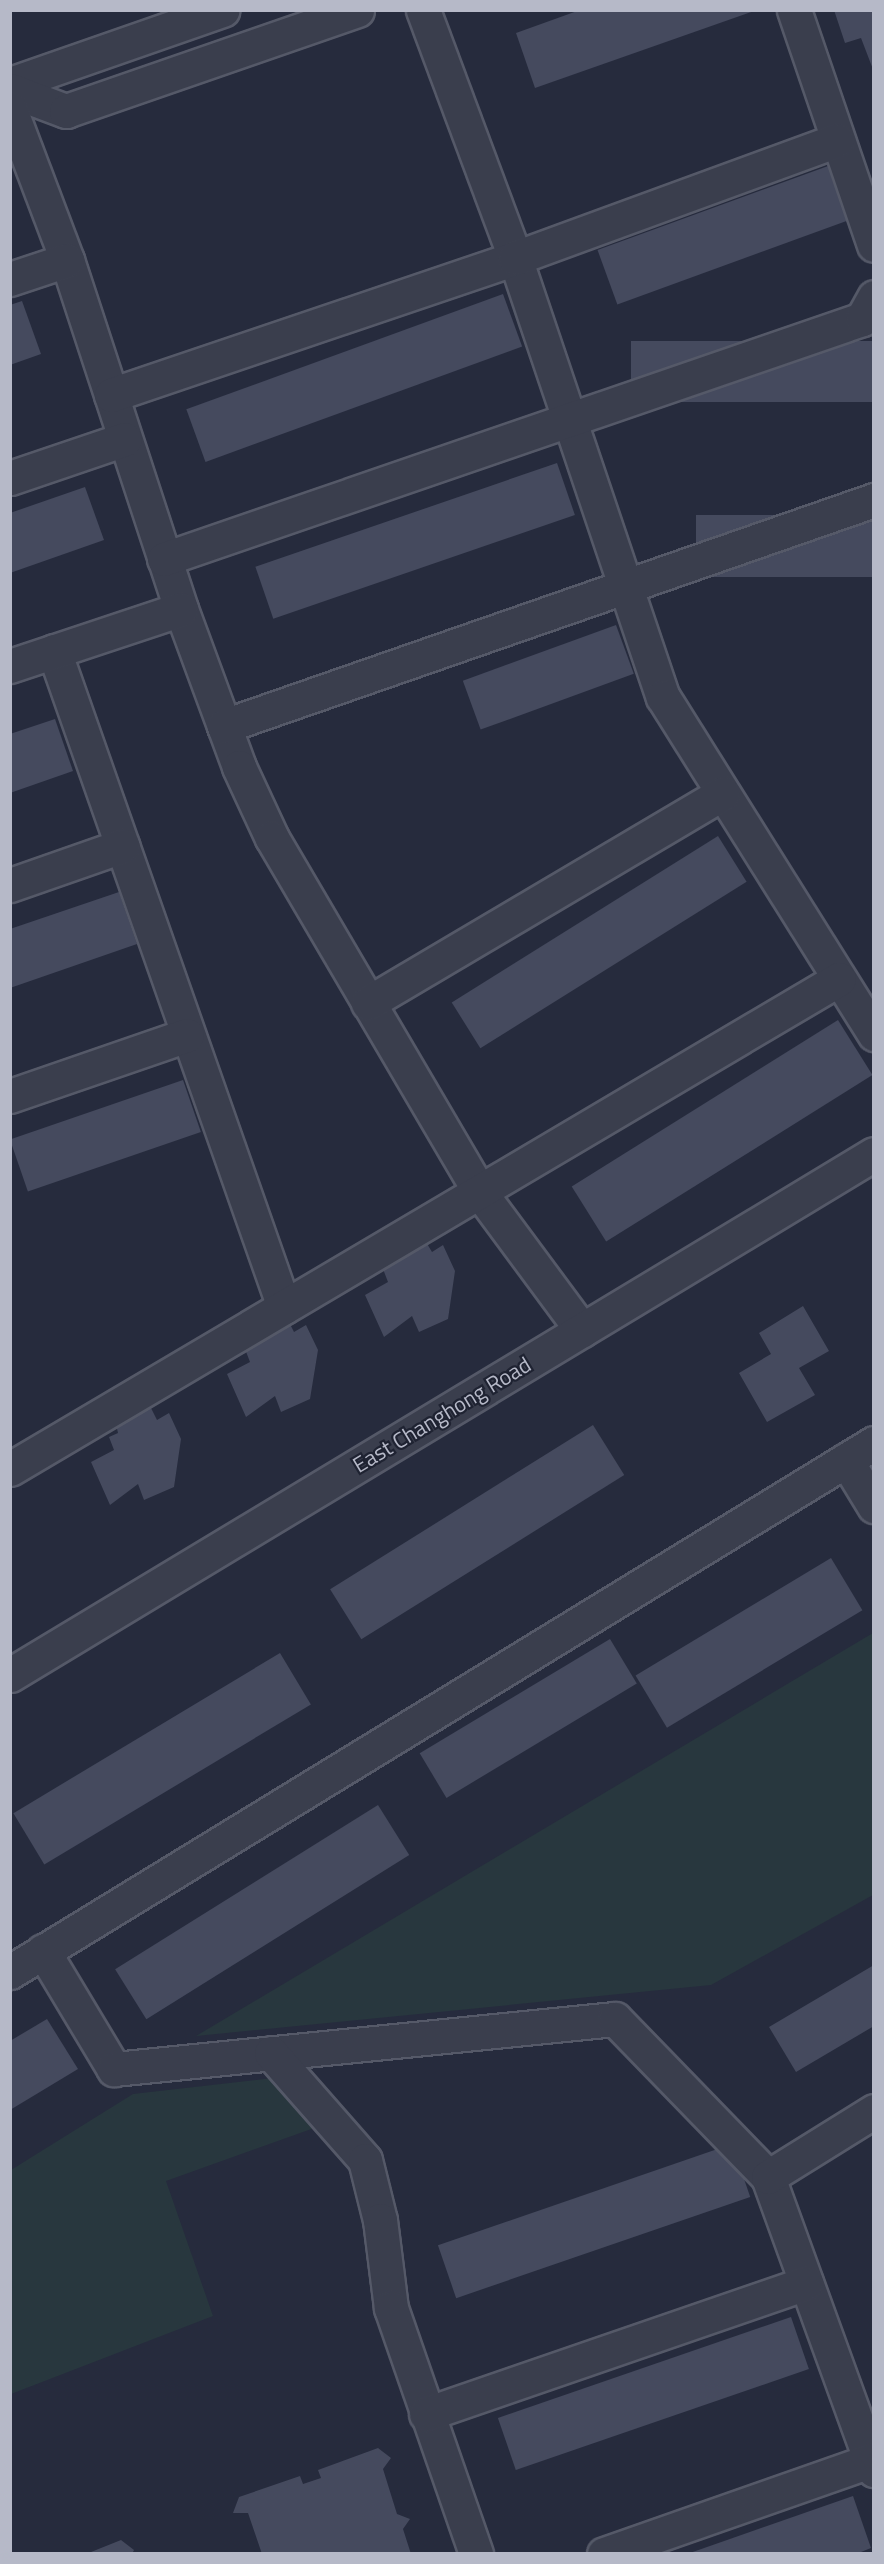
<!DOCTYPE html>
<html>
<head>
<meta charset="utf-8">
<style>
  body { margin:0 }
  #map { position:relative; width:884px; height:2564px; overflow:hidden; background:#262b3d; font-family:"Titillium Web",sans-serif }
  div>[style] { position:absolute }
  .green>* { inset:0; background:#28373e }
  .building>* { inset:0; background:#454a5e; transform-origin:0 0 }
  .roads { filter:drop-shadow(2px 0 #555968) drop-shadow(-2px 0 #555968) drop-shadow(0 2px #555968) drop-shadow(0 -2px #555968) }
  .minor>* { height:33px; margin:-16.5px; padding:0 16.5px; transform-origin:16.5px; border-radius:16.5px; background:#3a3e4d }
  span { translate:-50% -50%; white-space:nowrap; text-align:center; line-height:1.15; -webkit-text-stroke:4.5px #1f2332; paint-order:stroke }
  .street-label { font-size:22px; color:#b6b9c8 }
  .frame { position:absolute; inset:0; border:12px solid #b6b9c8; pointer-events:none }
</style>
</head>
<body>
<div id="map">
  <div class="green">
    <i style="clip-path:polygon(873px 1633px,873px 1895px,711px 1985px,196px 2036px)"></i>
    <i style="clip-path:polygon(299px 2075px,317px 2127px,166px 2181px,213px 2316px,11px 2394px,11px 2170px,133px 2094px)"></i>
  </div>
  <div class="building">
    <i style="clip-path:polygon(580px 10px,754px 10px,754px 11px,535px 88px,516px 33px)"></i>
    <i style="clip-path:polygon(834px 10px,874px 10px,874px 72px,861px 38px,845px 43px)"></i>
    <i style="left:839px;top:162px;width:58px;height:257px;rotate:70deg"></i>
    <i style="left:503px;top:294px;width:56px;height:337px;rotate:70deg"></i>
    <i style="clip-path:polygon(22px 301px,41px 354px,10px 365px,10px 305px)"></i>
    <i style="left:874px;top:341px;width:61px;height:243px;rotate:90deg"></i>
    <i style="left:557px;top:463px;width:55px;height:319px;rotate:71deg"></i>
    <i style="clip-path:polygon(85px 487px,104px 540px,10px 573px,10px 513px)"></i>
    <i style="left:874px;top:515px;width:62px;height:178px;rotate:90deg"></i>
    <i style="left:616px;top:625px;width:52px;height:163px;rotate:70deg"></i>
    <i style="clip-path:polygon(55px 719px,73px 771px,10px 793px,10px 734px)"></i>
    <i style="left:718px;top:836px;width:54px;height:314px;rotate:58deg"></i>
    <i style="clip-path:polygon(119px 892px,137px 944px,10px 988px,10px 929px)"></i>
    <i style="left:838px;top:1020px;width:65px;height:314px;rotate:58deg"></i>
    <i style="left:183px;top:1080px;width:55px;height:183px;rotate:71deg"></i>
    <i style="clip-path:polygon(423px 1237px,432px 1252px,443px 1245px,455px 1271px,448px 1319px,419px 1332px,412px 1316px,384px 1337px,365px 1295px,388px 1282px,383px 1269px,393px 1265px,390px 1256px)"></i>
    <i style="clip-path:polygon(803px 1306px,829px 1351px,799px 1368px,815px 1395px,767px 1422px,739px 1373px,771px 1354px,759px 1333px)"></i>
    <i style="clip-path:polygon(286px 1316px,294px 1332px,306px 1325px,318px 1350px,310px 1399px,281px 1412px,275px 1396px,246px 1417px,227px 1374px,250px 1362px,245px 1349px,255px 1345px,253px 1336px)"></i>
    <i style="clip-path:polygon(149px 1404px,157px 1420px,169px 1413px,181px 1439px,174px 1487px,144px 1500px,138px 1484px,110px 1505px,91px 1462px,114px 1450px,109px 1437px,118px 1433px,116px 1424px)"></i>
    <i style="left:593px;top:1425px;width:59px;height:310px;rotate:58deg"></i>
    <i style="left:831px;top:1558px;width:61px;height:228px;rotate:59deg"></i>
    <i style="left:610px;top:1639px;width:52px;height:222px;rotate:59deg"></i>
    <i style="left:280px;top:1653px;width:60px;height:311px;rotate:59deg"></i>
    <i style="left:378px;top:1805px;width:59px;height:310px;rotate:58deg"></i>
    <i style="clip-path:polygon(874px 1965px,874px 2026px,796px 2072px,769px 2027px)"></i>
    <i style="clip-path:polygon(47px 2019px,78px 2069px,10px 2110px,10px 2041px)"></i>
    <i style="left:732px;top:2144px;width:56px;height:311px;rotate:71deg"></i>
    <i style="left:791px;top:2317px;width:55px;height:310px;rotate:71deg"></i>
    <i style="clip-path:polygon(378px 2448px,391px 2458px,383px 2469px,397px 2514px,410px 2519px,403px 2529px,411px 2554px,262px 2554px,248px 2513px,233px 2513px,239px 2497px,300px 2476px,303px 2484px,321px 2478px,318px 2470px)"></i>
    <i style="clip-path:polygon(853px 2496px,871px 2548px,856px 2554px,687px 2554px)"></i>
    <i style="clip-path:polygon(121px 2540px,134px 2550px,132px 2554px,86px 2554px)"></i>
  </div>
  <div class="roads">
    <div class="minor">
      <i style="left:423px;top:10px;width:265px;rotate:69.6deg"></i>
      <i style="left:515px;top:258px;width:463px;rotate:71.4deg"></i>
      <i style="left:663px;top:697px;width:398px;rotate:57.9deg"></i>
      <i style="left:794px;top:10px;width:248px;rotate:71.2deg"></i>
      <i style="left:10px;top:84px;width:225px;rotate:-19.2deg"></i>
      <i style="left:10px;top:90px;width:60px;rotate:20.6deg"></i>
      <i style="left:66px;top:111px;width:308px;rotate:-19.1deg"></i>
      <i style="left:10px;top:109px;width:161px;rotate:69.3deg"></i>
      <i style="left:67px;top:260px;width:367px;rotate:71.9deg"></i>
      <i style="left:181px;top:609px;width:168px;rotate:69.8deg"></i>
      <i style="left:239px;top:767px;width:78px;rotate:65.1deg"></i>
      <i style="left:272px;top:838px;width:409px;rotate:59.6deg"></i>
      <i style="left:479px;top:1191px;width:173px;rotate:53.5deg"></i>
      <i style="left:10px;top:279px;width:60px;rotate:-18.4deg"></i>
      <i style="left:111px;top:395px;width:427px;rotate:-18.7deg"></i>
      <i style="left:515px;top:258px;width:343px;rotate:-20.1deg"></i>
      <i style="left:10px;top:478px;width:121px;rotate:-18.7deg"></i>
      <i style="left:164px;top:559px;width:738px;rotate:-18.97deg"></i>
      <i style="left:862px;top:319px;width:25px;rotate:-61deg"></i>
      <i style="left:54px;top:651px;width:695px;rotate:70.68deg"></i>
      <i style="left:10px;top:666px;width:180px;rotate:-18.4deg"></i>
      <i style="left:224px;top:726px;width:688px;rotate:-19.17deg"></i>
      <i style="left:10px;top:885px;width:119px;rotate:-19.2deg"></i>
      <i style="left:368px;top:1003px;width:412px;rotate:-30.6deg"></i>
      <i style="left:10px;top:1096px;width:187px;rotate:-19deg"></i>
      <i style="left:846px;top:1460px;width:54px;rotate:58.7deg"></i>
      <i style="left:10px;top:1469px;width:963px;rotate:-30.59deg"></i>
      <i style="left:10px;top:1675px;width:1009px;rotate:-31.09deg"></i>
      <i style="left:43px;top:1951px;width:138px;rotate:59deg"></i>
      <i style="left:114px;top:2069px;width:503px;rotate:-5.7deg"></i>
      <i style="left:615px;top:2019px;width:220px;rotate:45.9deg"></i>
      <i style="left:768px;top:2177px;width:312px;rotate:70.1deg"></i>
      <i style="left:10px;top:1972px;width:1013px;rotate:-31.48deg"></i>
      <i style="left:271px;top:2053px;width:142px;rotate:48.7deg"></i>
      <i style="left:365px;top:2160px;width:62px;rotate:76deg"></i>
      <i style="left:380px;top:2220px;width:89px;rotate:82.9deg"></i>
      <i style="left:391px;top:2308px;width:260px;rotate:70.9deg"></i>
      <i style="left:768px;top:2177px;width:125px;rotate:-31.9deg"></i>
      <i style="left:426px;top:2414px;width:402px;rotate:-19deg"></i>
      <i style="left:604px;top:2554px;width:282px;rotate:-19.3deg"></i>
    </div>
  </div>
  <div class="street-label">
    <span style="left:442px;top:1415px;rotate:-31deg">East Changhong Road</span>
  </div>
  <div class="frame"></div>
</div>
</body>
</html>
